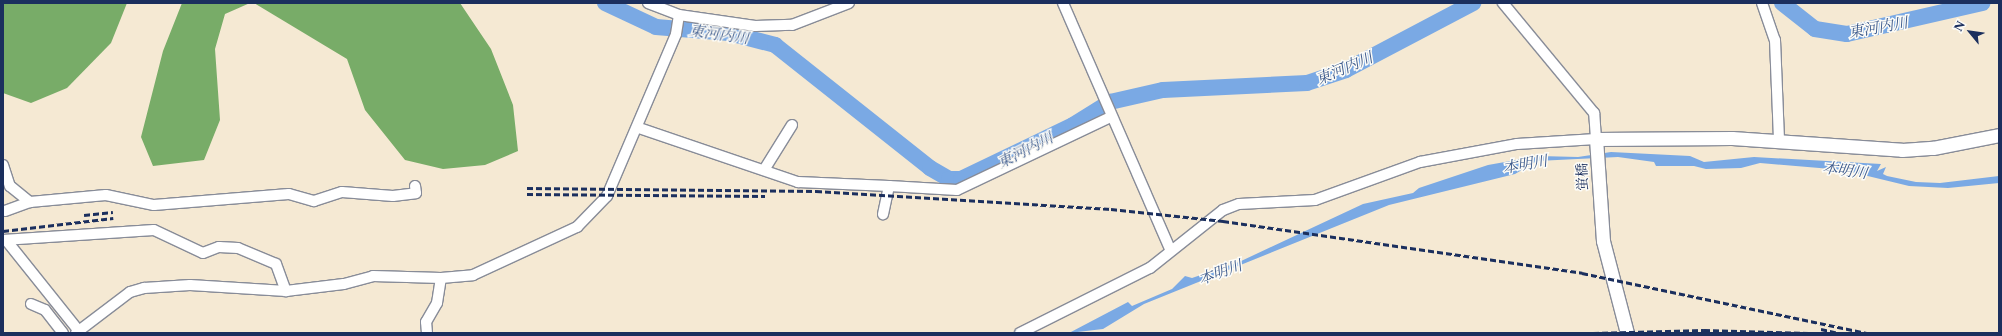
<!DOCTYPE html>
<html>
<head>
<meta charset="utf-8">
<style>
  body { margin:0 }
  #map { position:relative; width:2002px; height:336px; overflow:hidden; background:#f5e9d3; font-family:"Libre Caslon Text","Noto Serif JP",serif }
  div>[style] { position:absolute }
  .forest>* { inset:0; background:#78ac68 }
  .water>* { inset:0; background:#7aa9e4 }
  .river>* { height:16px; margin:-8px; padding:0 8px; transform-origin:8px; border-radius:8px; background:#7aa9e4 }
  .roads { filter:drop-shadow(1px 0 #888c98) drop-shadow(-1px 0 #888c98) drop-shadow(0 1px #888c98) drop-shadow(0 -1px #888c98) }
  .minor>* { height:10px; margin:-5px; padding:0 5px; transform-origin:5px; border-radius:5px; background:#fff }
  .tertiary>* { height:13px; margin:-6.5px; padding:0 6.5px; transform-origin:6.5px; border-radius:6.5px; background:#fff }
  .rail>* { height:2.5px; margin-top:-1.25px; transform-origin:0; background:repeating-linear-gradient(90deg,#1b2f5e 0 6px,transparent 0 9px) }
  span { translate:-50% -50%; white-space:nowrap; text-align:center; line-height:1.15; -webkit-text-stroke:3px #fdfcf7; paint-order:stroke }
  .street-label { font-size:14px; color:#1b2f5e }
  .water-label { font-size:15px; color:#3c5a8d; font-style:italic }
  .frame { position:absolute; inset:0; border:4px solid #1b2f5e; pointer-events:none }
  .north { position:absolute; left:1950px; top:12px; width:40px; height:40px; -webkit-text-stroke:3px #fdfcf7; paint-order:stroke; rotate:299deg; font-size:11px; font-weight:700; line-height:16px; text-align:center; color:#1b2f5e }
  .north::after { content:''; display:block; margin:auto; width:14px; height:18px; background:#1b2f5e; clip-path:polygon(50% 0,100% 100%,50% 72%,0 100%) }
</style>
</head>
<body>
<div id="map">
  <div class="forest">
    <i style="clip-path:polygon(3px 3px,127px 3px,111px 43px,67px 88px,31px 103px,3px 93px)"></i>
    <i style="clip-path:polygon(182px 3px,250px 3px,225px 14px,215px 49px,220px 120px,204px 160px,153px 166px,141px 137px,163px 51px)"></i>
    <i style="clip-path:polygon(254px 3px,460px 3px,491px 49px,513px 105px,518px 151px,485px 165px,443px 169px,405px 160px,365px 110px,347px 59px)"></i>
  </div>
  <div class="water">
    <i style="clip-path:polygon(1611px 152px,1690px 156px,1704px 162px,1754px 157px,1881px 164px,1877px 171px,1886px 167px,1883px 174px,1887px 176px,1916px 182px,1940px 183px,1999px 176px,1999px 183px,1948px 188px,1909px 186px,1843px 170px,1760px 163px,1741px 168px,1706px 169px,1694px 166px,1656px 166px,1654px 162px,1618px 157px,1537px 161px,1515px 174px,1389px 205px,1144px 304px,1103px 329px,1069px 333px,1128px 302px,1132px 306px,1172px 289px,1185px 276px,1192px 278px,1239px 262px,1363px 204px,1413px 193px,1419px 188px,1488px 165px,1539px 156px,1578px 157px)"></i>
  </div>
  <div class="river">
    <i style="left:605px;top:3px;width:56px;rotate:25.2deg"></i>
    <i style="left:656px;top:27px;width:73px;rotate:4.7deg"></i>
    <i style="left:729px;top:33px;width:48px;rotate:14.6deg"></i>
    <i style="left:775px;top:45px;width:198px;rotate:38.4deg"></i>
    <i style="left:930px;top:168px;width:22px;rotate:30deg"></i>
    <i style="left:949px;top:179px;width:12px"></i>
    <i style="left:961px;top:179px;width:124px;rotate:-25.7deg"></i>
    <i style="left:1073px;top:125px;width:44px;rotate:-31.9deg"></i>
    <i style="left:1110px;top:102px;width:54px;rotate:-12.8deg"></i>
    <i style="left:1163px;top:90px;width:144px;rotate:-2.8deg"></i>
    <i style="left:1307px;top:83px;width:41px;rotate:-18.4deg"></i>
    <i style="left:1346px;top:70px;width:144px;rotate:-27.8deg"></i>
    <i style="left:1782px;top:3px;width:42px;rotate:38.2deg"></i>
    <i style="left:1815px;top:29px;width:32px;rotate:9deg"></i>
    <i style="left:1847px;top:34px;width:139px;rotate:-12.9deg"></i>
  </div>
  <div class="roads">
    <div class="minor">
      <i style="left:648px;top:3px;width:33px;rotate:21deg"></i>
      <i style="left:679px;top:15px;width:77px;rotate:8.2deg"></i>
      <i style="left:755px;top:26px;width:37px;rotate:-2deg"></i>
      <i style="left:792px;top:25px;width:61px;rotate:-21.1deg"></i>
      <i style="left:1063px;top:3px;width:268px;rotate:66.5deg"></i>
      <i style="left:1762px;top:3px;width:39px;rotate:71deg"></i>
      <i style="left:1775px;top:40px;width:101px;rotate:87.7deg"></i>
      <i style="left:639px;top:128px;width:168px;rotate:18.8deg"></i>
      <i style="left:798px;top:182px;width:91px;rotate:2.5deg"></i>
      <i style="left:889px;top:186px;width:29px;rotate:102deg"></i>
      <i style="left:3px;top:165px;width:22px;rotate:72deg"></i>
      <i style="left:10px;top:186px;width:26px;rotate:39deg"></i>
      <i style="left:30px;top:202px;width:76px;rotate:-5.3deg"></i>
      <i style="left:106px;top:195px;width:49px;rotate:11.8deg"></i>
      <i style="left:154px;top:205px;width:135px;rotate:-4.7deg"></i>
      <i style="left:289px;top:194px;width:26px;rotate:16deg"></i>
      <i style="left:314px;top:201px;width:29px;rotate:-18deg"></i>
      <i style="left:342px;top:192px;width:51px;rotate:4.5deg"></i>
      <i style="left:393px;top:196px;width:23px;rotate:-7deg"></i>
      <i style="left:416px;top:193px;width:7px;rotate:-98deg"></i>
      <i style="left:764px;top:170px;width:53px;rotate:-58.1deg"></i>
      <i style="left:889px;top:186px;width:68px;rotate:3.4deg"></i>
      <i style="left:957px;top:190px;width:170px;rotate:-25.4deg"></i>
      <i style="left:5px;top:211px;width:27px;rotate:-20deg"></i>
      <i style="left:3px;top:240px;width:151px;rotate:-3.8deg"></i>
      <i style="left:154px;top:230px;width:54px;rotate:25.1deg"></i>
      <i style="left:203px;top:253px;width:17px;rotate:-21deg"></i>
      <i style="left:219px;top:247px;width:19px;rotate:3deg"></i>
      <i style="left:238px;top:248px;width:41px;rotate:22.8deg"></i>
      <i style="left:276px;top:264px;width:29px;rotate:70deg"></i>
      <i style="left:6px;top:240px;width:117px;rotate:51.3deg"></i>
      <i style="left:31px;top:304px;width:15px;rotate:23deg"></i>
      <i style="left:45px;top:310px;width:29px;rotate:52deg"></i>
      <i style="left:76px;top:333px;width:68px;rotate:-37.2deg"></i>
      <i style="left:130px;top:292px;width:15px;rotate:-16deg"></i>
      <i style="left:144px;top:288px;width:46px;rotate:-3.7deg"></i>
      <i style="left:190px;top:285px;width:96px;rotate:3.6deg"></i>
      <i style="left:286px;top:291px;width:58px;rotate:-6.9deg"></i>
      <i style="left:344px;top:284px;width:30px;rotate:-15deg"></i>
      <i style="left:373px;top:276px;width:68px;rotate:1.7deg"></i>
      <i style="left:441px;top:278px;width:32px;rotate:-5deg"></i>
      <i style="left:473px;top:275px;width:115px;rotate:-24.8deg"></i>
      <i style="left:577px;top:227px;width:43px;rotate:-45.9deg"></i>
      <i style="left:607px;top:196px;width:176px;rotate:-66.9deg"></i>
      <i style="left:676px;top:34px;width:19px;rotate:-81deg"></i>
      <i style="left:427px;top:333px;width:11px;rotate:-95deg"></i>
      <i style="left:426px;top:322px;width:22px;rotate:-60deg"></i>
      <i style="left:437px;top:303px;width:25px;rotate:-81deg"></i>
      <i style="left:1020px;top:333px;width:145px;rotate:-26.6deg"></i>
      <i style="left:1150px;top:268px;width:93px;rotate:-38.5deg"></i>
      <i style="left:1223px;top:210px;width:17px;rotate:-21deg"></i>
      <i style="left:1239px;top:204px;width:76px;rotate:-3deg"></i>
      <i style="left:1315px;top:200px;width:112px;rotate:-19.9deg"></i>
      <i style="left:1420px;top:162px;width:99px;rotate:-10.5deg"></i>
      <i style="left:1517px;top:144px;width:79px;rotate:-3.6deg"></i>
      <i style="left:1596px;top:139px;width:26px;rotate:-94deg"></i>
      <i style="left:1594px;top:113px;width:143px;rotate:-129.6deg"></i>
    </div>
    <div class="tertiary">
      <i style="left:1627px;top:333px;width:95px;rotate:-104.6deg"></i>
      <i style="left:1603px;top:241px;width:102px;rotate:-93.9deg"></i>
      <i style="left:1596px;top:139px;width:136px;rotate:-0.4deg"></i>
      <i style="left:1732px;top:138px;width:170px;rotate:4deg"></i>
      <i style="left:1902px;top:150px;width:31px;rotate:-4deg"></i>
      <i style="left:1933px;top:148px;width:67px;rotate:-11.1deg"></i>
    </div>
  </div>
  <div class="rail">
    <i style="left:527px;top:188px;width:289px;rotate:0.6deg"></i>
    <i style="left:816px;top:191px;width:296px;rotate:3.5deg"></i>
    <i style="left:1111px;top:209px;width:113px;rotate:6.1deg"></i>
    <i style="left:1223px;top:221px;width:363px;rotate:8.2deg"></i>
    <i style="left:1582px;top:273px;width:291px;rotate:11.9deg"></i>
    <i style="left:527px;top:194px;width:238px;rotate:0.5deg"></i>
    <i style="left:84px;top:215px;width:29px;rotate:-6deg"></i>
    <i style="left:3px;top:231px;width:111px;rotate:-6.7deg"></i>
    <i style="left:1821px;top:329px;width:18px;rotate:13deg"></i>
    <i style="left:1593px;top:333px;width:111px;rotate:-1.5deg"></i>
    <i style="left:1704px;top:330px;width:105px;rotate:1.6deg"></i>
  </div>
  <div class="street-label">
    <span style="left:1582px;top:177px;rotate:-92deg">蛍橋</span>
  </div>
  <div class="water-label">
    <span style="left:1878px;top:27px;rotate:-10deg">東河内川</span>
    <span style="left:719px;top:34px;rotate:8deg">東河内川</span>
    <span style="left:1344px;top:68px;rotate:-23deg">東河内川</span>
    <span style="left:1025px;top:150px;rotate:-27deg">東河内川</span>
    <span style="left:1525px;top:164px;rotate:-10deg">本明川</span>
    <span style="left:1845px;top:170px;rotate:8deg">本明川</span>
    <span style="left:1220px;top:272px;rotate:-20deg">本明川</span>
  </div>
  <div class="frame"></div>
  <div class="north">N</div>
</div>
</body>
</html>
